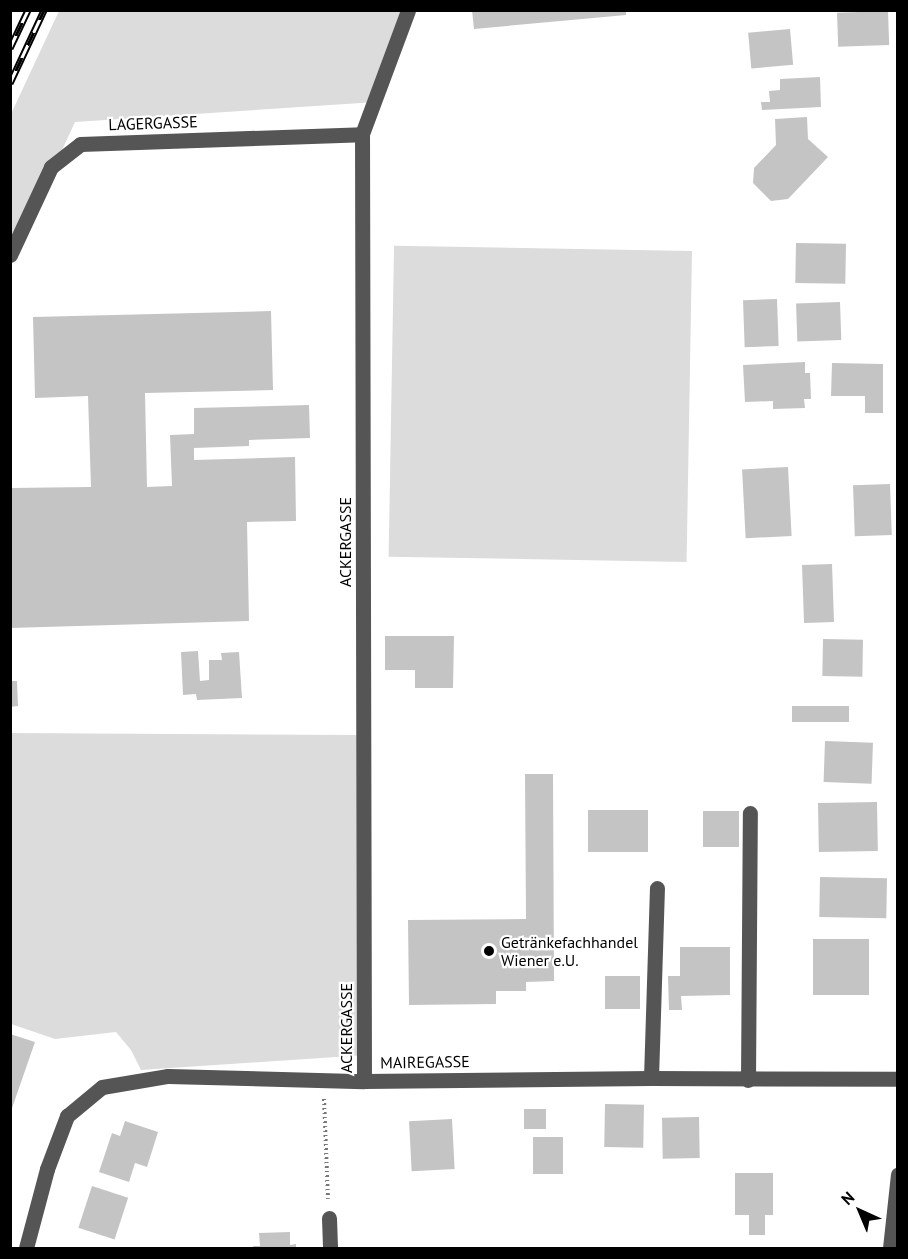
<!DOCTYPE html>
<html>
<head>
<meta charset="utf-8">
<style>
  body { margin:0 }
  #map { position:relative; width:908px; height:1259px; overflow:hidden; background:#fff; font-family:"PT Sans",sans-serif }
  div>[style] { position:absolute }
  .green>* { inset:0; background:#dcdcdc; transform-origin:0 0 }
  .building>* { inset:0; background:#c4c4c4; transform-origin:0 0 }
  .path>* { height:4px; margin-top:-2px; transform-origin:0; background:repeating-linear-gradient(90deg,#777 0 1.5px,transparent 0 4.5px) }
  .minor>* { height:15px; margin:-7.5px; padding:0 7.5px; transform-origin:7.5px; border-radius:7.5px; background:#555 }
  .rail>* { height:7px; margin-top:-3.5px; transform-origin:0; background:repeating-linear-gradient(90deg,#fff 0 14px,#000 0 28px); box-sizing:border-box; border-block:2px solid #000 }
  .dots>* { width:16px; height:16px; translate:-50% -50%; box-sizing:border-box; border:3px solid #fff; border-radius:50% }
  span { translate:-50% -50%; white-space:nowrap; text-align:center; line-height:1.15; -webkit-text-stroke:4.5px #fff; paint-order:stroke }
  .street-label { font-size:16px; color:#000 }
  .poi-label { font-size:16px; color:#000 }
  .left { translate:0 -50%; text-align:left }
  .frame { position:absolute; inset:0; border:12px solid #000; pointer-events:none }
  .north { position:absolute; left:830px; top:1181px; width:60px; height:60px; -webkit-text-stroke:4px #fff; paint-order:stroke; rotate:316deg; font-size:16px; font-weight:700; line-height:24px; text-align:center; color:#000 }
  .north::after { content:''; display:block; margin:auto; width:21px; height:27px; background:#000; clip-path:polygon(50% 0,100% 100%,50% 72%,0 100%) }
</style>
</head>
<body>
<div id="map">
  <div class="green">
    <i style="clip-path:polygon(59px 11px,407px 11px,376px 102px,75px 122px,11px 261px,11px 114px)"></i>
    <i style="left:692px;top:251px;width:311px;height:298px;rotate:91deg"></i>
    <i style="clip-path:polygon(11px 733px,357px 735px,366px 1055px,141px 1070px,131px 1050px,116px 1032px,55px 1039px,11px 1024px)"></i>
  </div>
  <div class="building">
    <i style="clip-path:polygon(472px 10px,626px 10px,626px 15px,474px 29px)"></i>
    <i style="left:888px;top:11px;width:34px;height:51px;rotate:88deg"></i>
    <i style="left:790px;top:29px;width:36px;height:42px;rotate:85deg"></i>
    <i style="clip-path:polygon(820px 77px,821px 107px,762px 110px,761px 102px,770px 102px,769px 91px,780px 90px,780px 79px)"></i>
    <i style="clip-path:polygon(807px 117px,808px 139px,828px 157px,788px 199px,771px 201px,753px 183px,754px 168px,776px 145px,775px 119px)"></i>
    <i style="left:796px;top:243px;width:50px;height:40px;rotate:1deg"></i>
    <i style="left:777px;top:299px;width:47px;height:34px;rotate:88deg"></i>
    <i style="left:840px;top:302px;width:38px;height:44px;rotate:88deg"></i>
    <i style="clip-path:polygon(271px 311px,273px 390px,145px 393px,147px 487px,172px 486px,170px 435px,194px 434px,194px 408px,309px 405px,310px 438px,249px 440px,249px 446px,194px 448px,194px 460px,295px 457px,296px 521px,247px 522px,249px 621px,10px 628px,10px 488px,91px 487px,88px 396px,35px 398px,33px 317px)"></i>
    <i style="clip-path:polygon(805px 362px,805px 373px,810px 373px,811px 399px,804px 399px,805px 408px,773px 409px,773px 401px,745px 402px,743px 365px)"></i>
    <i style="clip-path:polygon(832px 363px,883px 364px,883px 413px,865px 413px,865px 396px,831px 396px)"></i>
    <i style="left:788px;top:467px;width:69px;height:46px;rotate:87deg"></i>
    <i style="left:890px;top:484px;width:51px;height:37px;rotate:88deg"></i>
    <i style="left:832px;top:564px;width:58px;height:30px;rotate:88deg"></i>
    <i style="clip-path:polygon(385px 636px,454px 636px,453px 688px,415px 688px,415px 670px,385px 670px)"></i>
    <i style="left:823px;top:639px;width:40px;height:37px;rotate:1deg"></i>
    <i style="clip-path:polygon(198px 651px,200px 681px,209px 680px,209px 660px,222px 660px,221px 653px,239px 652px,242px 698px,197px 700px,196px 694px,183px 695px,181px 652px)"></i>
    <i style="clip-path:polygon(10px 681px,17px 681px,18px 706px,10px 707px)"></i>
    <i style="left:792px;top:706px;width:57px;height:16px"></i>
    <i style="left:825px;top:741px;width:48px;height:41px;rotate:2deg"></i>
    <i style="clip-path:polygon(525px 774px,553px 774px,554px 981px,526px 982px,526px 991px,496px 991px,496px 1004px,409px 1005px,408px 920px,526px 919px)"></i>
    <i style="left:877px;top:802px;width:49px;height:59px;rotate:89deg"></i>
    <i style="left:648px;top:810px;width:42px;height:60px;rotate:90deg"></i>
    <i style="left:703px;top:811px;width:36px;height:36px"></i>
    <i style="left:820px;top:877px;width:67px;height:40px;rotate:1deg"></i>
    <i style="left:813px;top:939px;width:56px;height:56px"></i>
    <i style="clip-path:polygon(680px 947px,730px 947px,730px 995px,681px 996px,682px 1010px,669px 1010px,668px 976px,680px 976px)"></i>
    <i style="left:640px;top:976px;width:33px;height:35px;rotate:90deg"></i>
    <i style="clip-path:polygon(10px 1034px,35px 1042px,11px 1111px,10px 1111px)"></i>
    <i style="left:605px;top:1104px;width:39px;height:43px;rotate:1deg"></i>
    <i style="left:524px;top:1109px;width:22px;height:20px"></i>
    <i style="left:699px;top:1117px;width:41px;height:37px;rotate:89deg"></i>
    <i style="left:452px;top:1119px;width:50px;height:43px;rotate:87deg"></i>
    <i style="clip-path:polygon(125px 1121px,158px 1132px,147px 1167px,135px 1163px,129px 1182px,99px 1172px,112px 1133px,120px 1136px)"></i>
    <i style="left:533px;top:1137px;width:30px;height:37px"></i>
    <i style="clip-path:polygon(735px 1173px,773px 1173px,773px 1215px,765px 1215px,765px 1235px,749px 1235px,749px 1215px,735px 1215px)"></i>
    <i style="left:92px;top:1186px;width:38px;height:44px;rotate:18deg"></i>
    <i style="clip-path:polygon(290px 1232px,290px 1245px,296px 1244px,296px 1248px,253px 1248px,253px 1246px,260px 1246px,259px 1233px)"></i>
  </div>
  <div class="path">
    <i style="left:324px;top:1099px;width:100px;rotate:87.7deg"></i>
  </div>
  <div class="minor">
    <i style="left:10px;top:255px;width:97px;rotate:-65deg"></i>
    <i style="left:51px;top:167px;width:37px;rotate:-38deg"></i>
    <i style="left:80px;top:144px;width:282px;rotate:-2deg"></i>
    <i style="left:651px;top:1078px;width:190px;rotate:-88.2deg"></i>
    <i style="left:748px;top:1080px;width:267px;rotate:-89.6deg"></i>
    <i style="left:364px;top:1081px;width:947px;rotate:-90.12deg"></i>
    <i style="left:362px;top:134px;width:132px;rotate:-69.6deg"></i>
    <i style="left:329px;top:1218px;width:30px;rotate:88deg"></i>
    <i style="left:26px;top:1248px;width:82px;rotate:-75.1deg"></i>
    <i style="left:47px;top:1169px;width:57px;rotate:-69.3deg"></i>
    <i style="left:67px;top:1116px;width:45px;rotate:-39.6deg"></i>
    <i style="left:102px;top:1087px;width:67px;rotate:-9.5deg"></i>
    <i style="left:168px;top:1076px;width:196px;rotate:1.5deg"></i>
    <i style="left:364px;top:1081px;width:287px;rotate:-0.6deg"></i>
    <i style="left:651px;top:1078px;width:247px;rotate:0.2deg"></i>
    <i style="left:890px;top:1248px;width:74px;rotate:-83.8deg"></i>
  </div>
  <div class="rail">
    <i style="left:10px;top:48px;width:42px;rotate:-64.7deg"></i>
    <i style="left:10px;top:83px;width:81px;rotate:-65deg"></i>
  </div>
  <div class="dots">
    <i style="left:489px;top:951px;background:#000"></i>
  </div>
  <div class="street-label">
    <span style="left:153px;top:123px;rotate:-2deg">LAGERGASSE</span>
    <span style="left:345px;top:542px;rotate:-90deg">ACKERGASSE</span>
    <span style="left:346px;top:1028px;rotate:-90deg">ACKERGASSE</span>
    <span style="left:425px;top:1062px;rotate:-1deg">MAIREGASSE</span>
  </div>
  <div class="poi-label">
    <span class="left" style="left:501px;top:951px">Getränkefachhandel<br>Wiener e.U.</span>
  </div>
  <div class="frame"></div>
  <div class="north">N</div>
</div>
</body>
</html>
